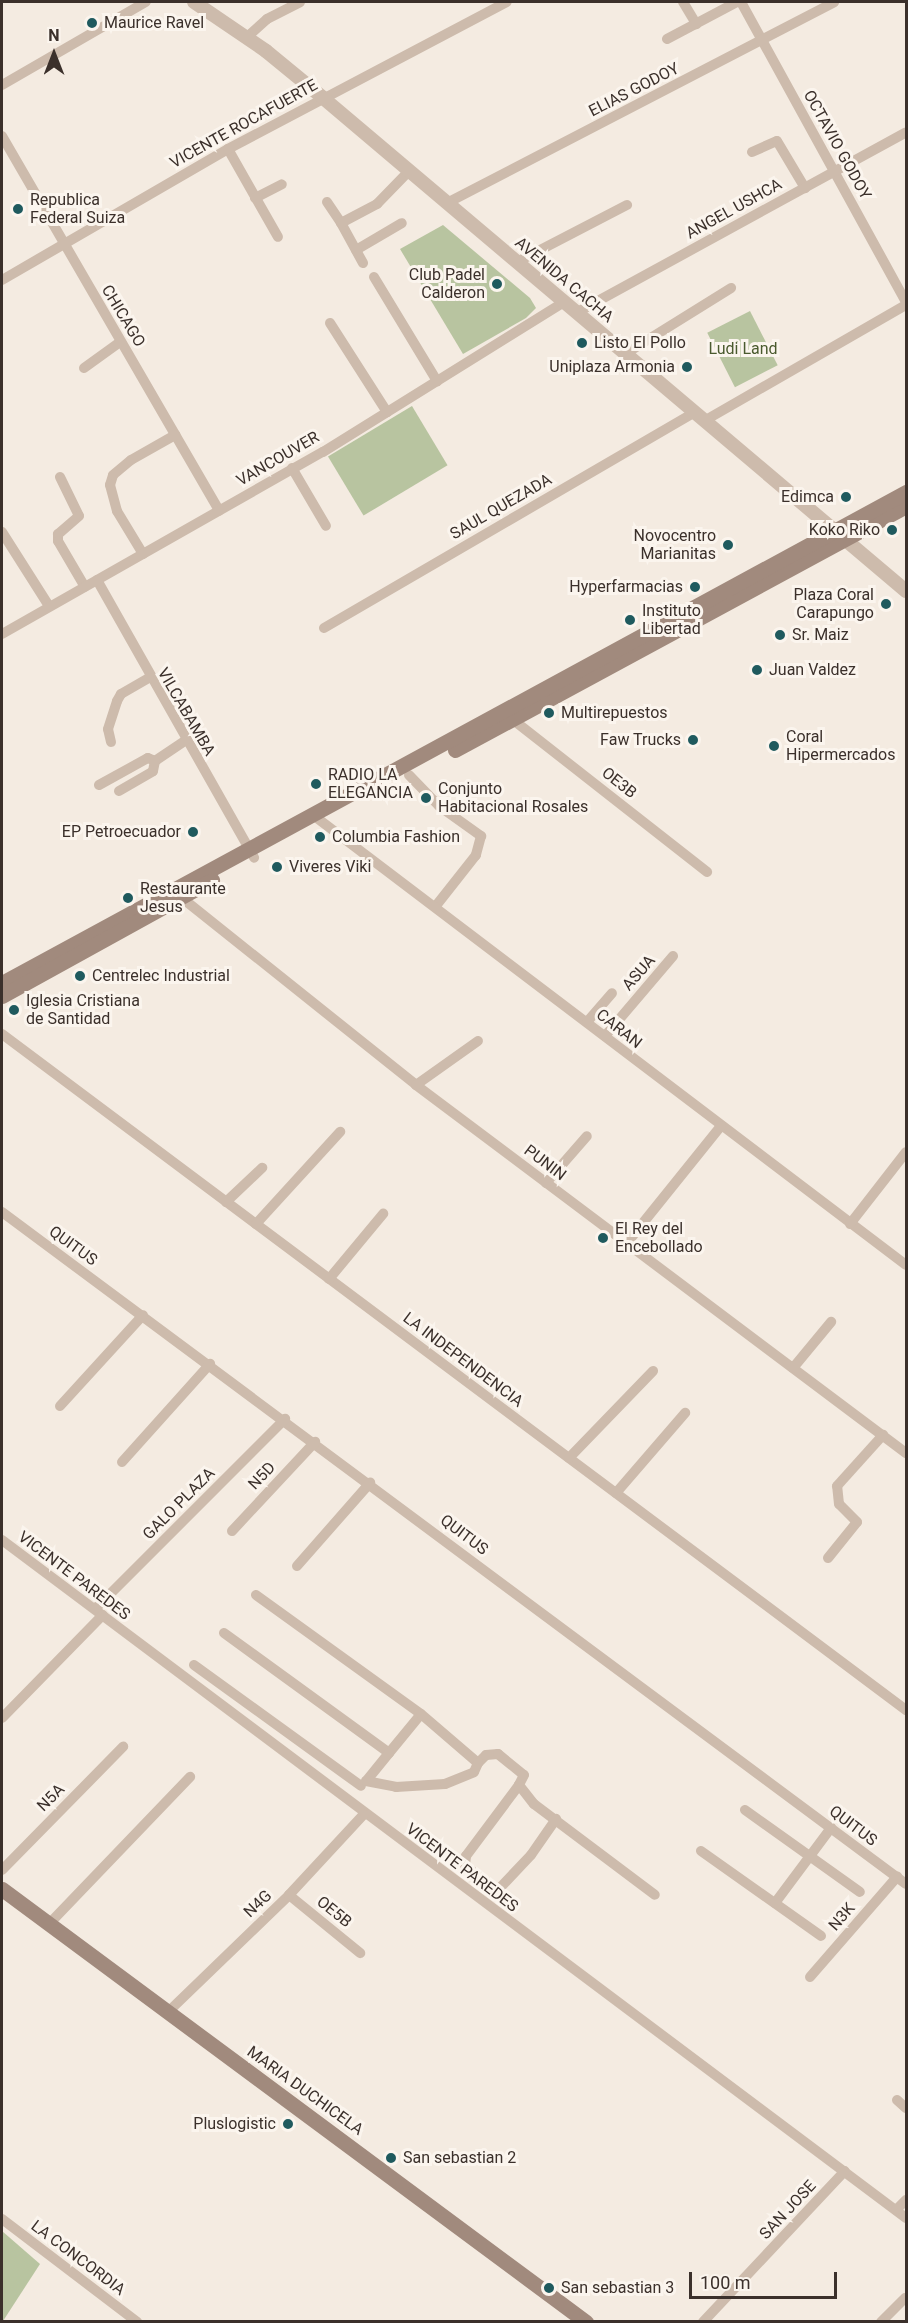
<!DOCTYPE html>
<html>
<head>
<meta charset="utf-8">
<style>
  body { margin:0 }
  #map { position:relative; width:908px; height:2323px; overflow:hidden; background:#f4ebe1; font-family:Roboto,sans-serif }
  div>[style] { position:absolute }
  .green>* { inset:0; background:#b8c4a0; transform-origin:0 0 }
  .minor>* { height:10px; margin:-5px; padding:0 5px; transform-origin:5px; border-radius:5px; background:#cdbbac }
  .tertiary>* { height:14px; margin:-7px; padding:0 7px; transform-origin:7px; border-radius:7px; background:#cdbbac }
  .secondary>* { height:15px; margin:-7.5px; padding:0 7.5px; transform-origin:7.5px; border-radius:7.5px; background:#a18a7d }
  .dots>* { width:16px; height:16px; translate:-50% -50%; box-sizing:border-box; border:3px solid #fbf5ee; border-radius:50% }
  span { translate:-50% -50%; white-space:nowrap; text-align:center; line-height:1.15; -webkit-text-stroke:6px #fbf5ee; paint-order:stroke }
  .poi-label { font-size:16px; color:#3b302b }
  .left { translate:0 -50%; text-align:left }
  .right { translate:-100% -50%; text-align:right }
  .street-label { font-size:16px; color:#3b302b }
  .park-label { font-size:16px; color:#4a5a2e }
  .frame { position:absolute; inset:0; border:3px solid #3b302b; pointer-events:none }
  .north { position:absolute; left:24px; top:24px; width:60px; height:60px; -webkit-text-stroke:4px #fbf5ee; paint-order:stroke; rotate:0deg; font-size:16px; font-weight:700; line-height:24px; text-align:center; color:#3b302b }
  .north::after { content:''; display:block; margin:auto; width:21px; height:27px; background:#3b302b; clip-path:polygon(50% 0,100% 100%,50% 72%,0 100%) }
  .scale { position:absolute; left:689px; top:2272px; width:148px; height:27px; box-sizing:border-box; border:3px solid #3b302b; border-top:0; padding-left:8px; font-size:18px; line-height:21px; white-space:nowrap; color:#3b302b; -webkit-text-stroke:4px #fbf5ee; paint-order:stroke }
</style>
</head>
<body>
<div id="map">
  <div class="green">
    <i style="clip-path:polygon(443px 225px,530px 298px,536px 308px,526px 318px,463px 354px,400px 249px)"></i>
    <i style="left:750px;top:311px;width:61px;height:48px;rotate:63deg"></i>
    <i style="left:412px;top:406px;width:69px;height:98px;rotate:59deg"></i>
    <i style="clip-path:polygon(2px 2231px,40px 2264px,3px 2321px,2px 2320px)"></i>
  </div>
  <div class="minor">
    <i style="left:683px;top:2px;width:26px;rotate:59deg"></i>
    <i style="left:741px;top:2px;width:342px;rotate:61.2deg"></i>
    <i style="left:246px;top:38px;width:28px;rotate:-42deg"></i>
    <i style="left:267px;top:19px;width:37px;rotate:-27deg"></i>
    <i style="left:667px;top:39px;width:79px;rotate:-27.9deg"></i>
    <i style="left:2px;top:85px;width:166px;rotate:-30deg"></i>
    <i style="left:2px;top:136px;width:433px;rotate:59.9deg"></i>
    <i style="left:228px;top:149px;width:101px;rotate:60.4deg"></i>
    <i style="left:752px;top:152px;width:27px;rotate:-24deg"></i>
    <i style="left:777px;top:141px;width:55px;rotate:59.2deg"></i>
    <i style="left:255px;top:198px;width:30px;rotate:-27deg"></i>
    <i style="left:327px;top:202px;width:25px;rotate:56deg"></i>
    <i style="left:447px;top:203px;width:436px;rotate:-27.4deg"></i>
    <i style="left:356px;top:250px;width:53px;rotate:-30.4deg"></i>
    <i style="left:517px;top:262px;width:124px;rotate:-27.4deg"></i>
    <i style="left:363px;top:263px;width:46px;rotate:-118.8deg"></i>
    <i style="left:341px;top:223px;width:41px;rotate:-27.8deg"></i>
    <i style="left:377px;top:204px;width:46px;rotate:-45.9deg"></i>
    <i style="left:374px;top:277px;width:122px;rotate:58.8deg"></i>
    <i style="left:2px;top:280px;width:261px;rotate:-30.1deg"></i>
    <i style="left:228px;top:149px;width:315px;rotate:-27.8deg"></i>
    <i style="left:576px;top:313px;width:376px;rotate:-28.7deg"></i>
    <i style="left:330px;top:323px;width:106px;rotate:57.4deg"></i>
    <i style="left:625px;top:354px;width:125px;rotate:-31.9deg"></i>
    <i style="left:84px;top:368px;width:44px;rotate:-35.8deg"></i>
    <i style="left:704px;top:421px;width:233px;rotate:-29.9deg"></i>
    <i style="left:292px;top:468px;width:67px;rotate:59.6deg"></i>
    <i style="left:60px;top:477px;width:43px;rotate:64deg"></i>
    <i style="left:79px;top:516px;width:28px;rotate:139deg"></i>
    <i style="left:58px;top:534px;width:7px;rotate:90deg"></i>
    <i style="left:58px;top:541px;width:53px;rotate:59.6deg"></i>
    <i style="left:2px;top:532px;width:88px;rotate:57.6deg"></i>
    <i style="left:143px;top:554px;width:50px;rotate:-121.2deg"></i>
    <i style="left:117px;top:511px;width:27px;rotate:-105deg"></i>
    <i style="left:110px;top:485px;width:10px;rotate:-73deg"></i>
    <i style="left:113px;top:475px;width:23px;rotate:-40deg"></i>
    <i style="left:131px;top:460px;width:51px;rotate:-29.6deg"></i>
    <i style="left:97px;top:580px;width:319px;rotate:60.5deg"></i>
    <i style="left:324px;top:628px;width:428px;rotate:-30.2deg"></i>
    <i style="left:2px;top:634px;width:369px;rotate:-29.6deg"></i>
    <i style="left:323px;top:452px;width:284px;rotate:-31.9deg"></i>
    <i style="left:512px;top:719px;width:248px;rotate:38.1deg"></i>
    <i style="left:111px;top:742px;width:13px;rotate:-103deg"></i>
    <i style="left:108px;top:729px;width:29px;rotate:-72deg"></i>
    <i style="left:117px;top:701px;width:8px;rotate:-60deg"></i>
    <i style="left:121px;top:694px;width:32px;rotate:-30deg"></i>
    <i style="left:409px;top:775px;width:43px;rotate:45.9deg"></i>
    <i style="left:439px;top:806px;width:52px;rotate:35.5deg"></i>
    <i style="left:481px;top:836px;width:20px;rotate:105deg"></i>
    <i style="left:476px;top:855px;width:66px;rotate:128.3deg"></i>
    <i style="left:99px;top:785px;width:56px;rotate:-28.9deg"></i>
    <i style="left:148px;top:758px;width:8px;rotate:23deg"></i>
    <i style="left:155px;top:761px;width:36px;rotate:-34deg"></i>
    <i style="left:119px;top:791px;width:39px;rotate:-30deg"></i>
    <i style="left:153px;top:771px;width:10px;rotate:-79deg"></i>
    <i style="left:313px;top:815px;width:744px;rotate:37.19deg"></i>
    <i style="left:177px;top:894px;width:306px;rotate:38.6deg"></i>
    <i style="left:416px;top:1085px;width:613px;rotate:36.91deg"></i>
    <i style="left:587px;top:1022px;width:38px;rotate:-49deg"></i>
    <i style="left:2px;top:1034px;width:1129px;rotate:36.79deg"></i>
    <i style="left:605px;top:1036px;width:105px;rotate:-49.6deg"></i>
    <i style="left:416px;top:1085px;width:76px;rotate:-35.4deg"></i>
    <i style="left:546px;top:1183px;width:62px;rotate:-48.9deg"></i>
    <i style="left:226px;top:1202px;width:50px;rotate:-43.4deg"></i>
    <i style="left:2px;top:1212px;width:1126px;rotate:36.63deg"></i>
    <i style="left:256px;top:1224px;width:125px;rotate:-47.6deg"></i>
    <i style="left:850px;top:1224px;width:91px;rotate:-52.1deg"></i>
    <i style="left:626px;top:1244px;width:151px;rotate:-51.2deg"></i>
    <i style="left:329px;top:1279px;width:85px;rotate:-50.3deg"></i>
    <i style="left:793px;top:1368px;width:60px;rotate:-50.4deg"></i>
    <i style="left:60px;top:1406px;width:123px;rotate:-47.6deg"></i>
    <i style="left:569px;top:1458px;width:121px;rotate:-46deg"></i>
    <i style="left:122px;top:1462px;width:132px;rotate:-48.1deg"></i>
    <i style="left:616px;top:1493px;width:106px;rotate:-49.2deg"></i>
    <i style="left:232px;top:1531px;width:122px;rotate:-47deg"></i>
    <i style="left:2px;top:1540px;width:1130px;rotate:36.87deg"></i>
    <i style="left:828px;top:1558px;width:46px;rotate:-51.1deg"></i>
    <i style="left:857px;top:1522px;width:25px;rotate:-135deg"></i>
    <i style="left:839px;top:1504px;width:18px;rotate:-96deg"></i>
    <i style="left:837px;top:1486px;width:69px;rotate:-48deg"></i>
    <i style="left:297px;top:1566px;width:111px;rotate:-48.7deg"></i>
    <i style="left:256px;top:1595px;width:203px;rotate:35.8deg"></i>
    <i style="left:95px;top:1609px;width:269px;rotate:-45deg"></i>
    <i style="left:224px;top:1633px;width:204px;rotate:36deg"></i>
    <i style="left:389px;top:1753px;width:50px;rotate:-50.6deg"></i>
    <i style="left:421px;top:1714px;width:75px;rotate:40.7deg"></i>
    <i style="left:478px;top:1763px;width:11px;rotate:-45deg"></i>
    <i style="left:486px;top:1755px;width:12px;rotate:-5deg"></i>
    <i style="left:498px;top:1754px;width:33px;rotate:39deg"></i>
    <i style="left:524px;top:1775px;width:11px;rotate:117deg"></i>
    <i style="left:519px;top:1785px;width:24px;rotate:52deg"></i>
    <i style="left:534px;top:1804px;width:151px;rotate:36.9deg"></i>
    <i style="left:194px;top:1665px;width:206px;rotate:35.9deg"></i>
    <i style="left:2px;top:1718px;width:144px;rotate:-45.6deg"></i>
    <i style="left:389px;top:1753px;width:36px;rotate:129deg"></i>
    <i style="left:366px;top:1781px;width:31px;rotate:11deg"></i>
    <i style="left:396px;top:1787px;width:49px;rotate:-3.5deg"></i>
    <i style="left:445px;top:1784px;width:31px;rotate:-22deg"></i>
    <i style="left:474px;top:1772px;width:10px;rotate:-66deg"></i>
    <i style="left:519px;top:1785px;width:89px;rotate:126.7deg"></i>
    <i style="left:466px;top:1856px;width:10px;rotate:96deg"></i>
    <i style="left:465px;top:1866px;width:41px;rotate:36deg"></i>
    <i style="left:498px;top:1890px;width:48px;rotate:-46.7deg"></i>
    <i style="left:531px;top:1855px;width:44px;rotate:-55.2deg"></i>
    <i style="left:745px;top:1810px;width:141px;rotate:35.5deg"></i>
    <i style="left:701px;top:1851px;width:147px;rotate:35.3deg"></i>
    <i style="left:2px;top:1870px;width:173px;rotate:-45.5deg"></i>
    <i style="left:289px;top:1895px;width:92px;rotate:39.2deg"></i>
    <i style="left:775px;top:1903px;width:94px;rotate:-53.3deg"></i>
    <i style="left:49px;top:1924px;width:204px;rotate:-46.2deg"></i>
    <i style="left:810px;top:1977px;width:133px;rotate:-49deg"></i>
    <i style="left:168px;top:2012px;width:168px;rotate:-44deg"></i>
    <i style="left:289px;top:1895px;width:110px;rotate:-47.2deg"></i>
    <i style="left:897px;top:2100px;width:12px;rotate:42deg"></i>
    <i style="left:896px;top:2210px;width:14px;rotate:-45deg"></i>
    <i style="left:2px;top:2219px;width:170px;rotate:37.3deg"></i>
    <i style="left:703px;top:2322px;width:207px;rotate:-46.8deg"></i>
    <i style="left:881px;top:2322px;width:34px;rotate:-45deg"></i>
  </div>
  <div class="tertiary">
    <i style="left:194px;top:2px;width:87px;rotate:34.2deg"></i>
    <i style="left:266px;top:51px;width:72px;rotate:39.4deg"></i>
    <i style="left:322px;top:97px;width:765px;rotate:40.23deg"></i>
  </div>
  <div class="secondary">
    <i style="left:455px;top:750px;width:513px;rotate:-28.41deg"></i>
    <i style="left:2px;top:983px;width:1029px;rotate:-28.51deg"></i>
    <i style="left:2px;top:996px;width:240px;rotate:-28.9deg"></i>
    <i style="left:2px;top:1889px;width:727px;rotate:36.55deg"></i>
  </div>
  <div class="dots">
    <i style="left:92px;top:23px;background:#1f5a5e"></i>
    <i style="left:18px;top:209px;background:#1f5a5e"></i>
    <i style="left:497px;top:284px;background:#1f5a5e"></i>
    <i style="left:582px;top:343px;background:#1f5a5e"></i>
    <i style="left:687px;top:367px;background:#1f5a5e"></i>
    <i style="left:846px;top:497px;background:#1f5a5e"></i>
    <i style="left:892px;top:530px;background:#1f5a5e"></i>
    <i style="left:728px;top:545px;background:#1f5a5e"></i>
    <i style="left:695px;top:587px;background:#1f5a5e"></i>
    <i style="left:886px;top:604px;background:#1f5a5e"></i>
    <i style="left:630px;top:620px;background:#1f5a5e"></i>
    <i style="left:780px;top:635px;background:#1f5a5e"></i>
    <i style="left:757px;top:670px;background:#1f5a5e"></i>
    <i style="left:549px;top:713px;background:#1f5a5e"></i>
    <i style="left:693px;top:740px;background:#1f5a5e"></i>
    <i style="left:774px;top:746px;background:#1f5a5e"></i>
    <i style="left:316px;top:784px;background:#1f5a5e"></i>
    <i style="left:426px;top:798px;background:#1f5a5e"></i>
    <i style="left:193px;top:832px;background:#1f5a5e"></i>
    <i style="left:320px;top:837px;background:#1f5a5e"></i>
    <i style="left:277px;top:867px;background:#1f5a5e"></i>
    <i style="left:128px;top:898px;background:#1f5a5e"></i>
    <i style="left:80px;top:976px;background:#1f5a5e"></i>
    <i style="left:14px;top:1010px;background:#1f5a5e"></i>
    <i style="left:603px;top:1238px;background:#1f5a5e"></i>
    <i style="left:288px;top:2124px;background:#1f5a5e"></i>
    <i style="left:391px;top:2158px;background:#1f5a5e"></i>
    <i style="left:549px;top:2288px;background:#1f5a5e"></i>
  </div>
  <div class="poi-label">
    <span class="left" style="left:104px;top:23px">Maurice Ravel</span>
    <span class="left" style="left:30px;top:209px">Republica<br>Federal Suiza</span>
    <span class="right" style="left:485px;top:284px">Club Padel<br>Calderon</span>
    <span class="left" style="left:594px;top:343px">Listo El Pollo</span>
    <span class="right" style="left:675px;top:367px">Uniplaza Armonia</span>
    <span class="right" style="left:834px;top:497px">Edimca</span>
    <span class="right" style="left:880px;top:530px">Koko Riko</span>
    <span class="right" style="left:716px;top:545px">Novocentro<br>Marianitas</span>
    <span class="right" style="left:683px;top:587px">Hyperfarmacias</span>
    <span class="right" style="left:874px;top:604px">Plaza Coral<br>Carapungo</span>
    <span class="left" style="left:642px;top:620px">Instituto<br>Libertad</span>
    <span class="left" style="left:792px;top:635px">Sr. Maiz</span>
    <span class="left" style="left:769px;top:670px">Juan Valdez</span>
    <span class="left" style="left:561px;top:713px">Multirepuestos</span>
    <span class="left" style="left:786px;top:746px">Coral<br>Hipermercados</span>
    <span class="right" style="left:681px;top:740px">Faw Trucks</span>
    <span class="left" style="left:328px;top:784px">RADIO LA<br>ELEGANCIA</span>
    <span class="left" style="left:438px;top:798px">Conjunto<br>Habitacional Rosales</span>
    <span class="right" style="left:181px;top:832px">EP Petroecuador</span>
    <span class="left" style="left:332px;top:837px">Columbia Fashion</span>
    <span class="left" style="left:289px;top:867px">Viveres Viki</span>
    <span class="left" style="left:140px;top:898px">Restaurante<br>Jesus</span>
    <span class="left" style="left:92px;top:976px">Centrelec Industrial</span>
    <span class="left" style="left:26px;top:1010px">Iglesia Cristiana<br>de Santidad</span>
    <span class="left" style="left:615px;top:1238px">El Rey del<br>Encebollado</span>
    <span class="right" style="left:276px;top:2124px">Pluslogistic</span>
    <span class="left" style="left:403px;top:2158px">San sebastian 2</span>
    <span class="left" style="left:561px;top:2288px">San sebastian 3</span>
  </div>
  <div class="street-label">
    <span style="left:634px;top:90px;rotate:-27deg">ELIAS GODOY</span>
    <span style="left:244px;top:124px;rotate:-29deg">VICENTE ROCAFUERTE</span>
    <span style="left:837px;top:145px;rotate:61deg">OCTAVIO GODOY</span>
    <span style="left:734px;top:209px;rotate:-29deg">ANGEL USHCA</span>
    <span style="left:564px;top:280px;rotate:40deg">AVENIDA CACHA</span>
    <span style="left:123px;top:316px;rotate:59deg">CHICAGO</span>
    <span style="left:278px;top:459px;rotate:-30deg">VANCOUVER</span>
    <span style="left:501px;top:507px;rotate:-30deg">SAUL QUEZADA</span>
    <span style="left:186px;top:712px;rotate:60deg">VILCABAMBA</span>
    <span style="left:619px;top:783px;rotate:38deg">OE3B</span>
    <span style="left:639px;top:973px;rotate:-49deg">ASUA</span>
    <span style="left:619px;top:1029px;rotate:38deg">CARAN</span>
    <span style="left:545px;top:1163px;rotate:37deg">PUNIN</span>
    <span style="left:73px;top:1246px;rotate:36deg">QUITUS</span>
    <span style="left:463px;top:1360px;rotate:37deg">LA INDEPENDENCIA</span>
    <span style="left:262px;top:1476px;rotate:-47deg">N5D</span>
    <span style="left:179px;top:1504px;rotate:-45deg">GALO PLAZA</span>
    <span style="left:464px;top:1535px;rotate:37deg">QUITUS</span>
    <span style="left:74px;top:1576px;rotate:37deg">VICENTE PAREDES</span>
    <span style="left:51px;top:1798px;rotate:-45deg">N5A</span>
    <span style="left:853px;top:1826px;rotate:37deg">QUITUS</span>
    <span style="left:462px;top:1868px;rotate:37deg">VICENTE PAREDES</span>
    <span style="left:258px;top:1904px;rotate:-44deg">N4G</span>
    <span style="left:334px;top:1912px;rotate:39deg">OE5B</span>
    <span style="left:842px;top:1917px;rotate:-49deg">N3K</span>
    <span style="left:305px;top:2091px;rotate:36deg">MARIA DUCHICELA</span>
    <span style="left:788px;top:2210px;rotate:-47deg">SAN JOSE</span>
    <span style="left:78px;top:2258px;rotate:37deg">LA CONCORDIA</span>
  </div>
  <div class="park-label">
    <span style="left:743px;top:349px">Ludi Land</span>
  </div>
  <div class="frame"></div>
  <div class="north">N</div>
  <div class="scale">100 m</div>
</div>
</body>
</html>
